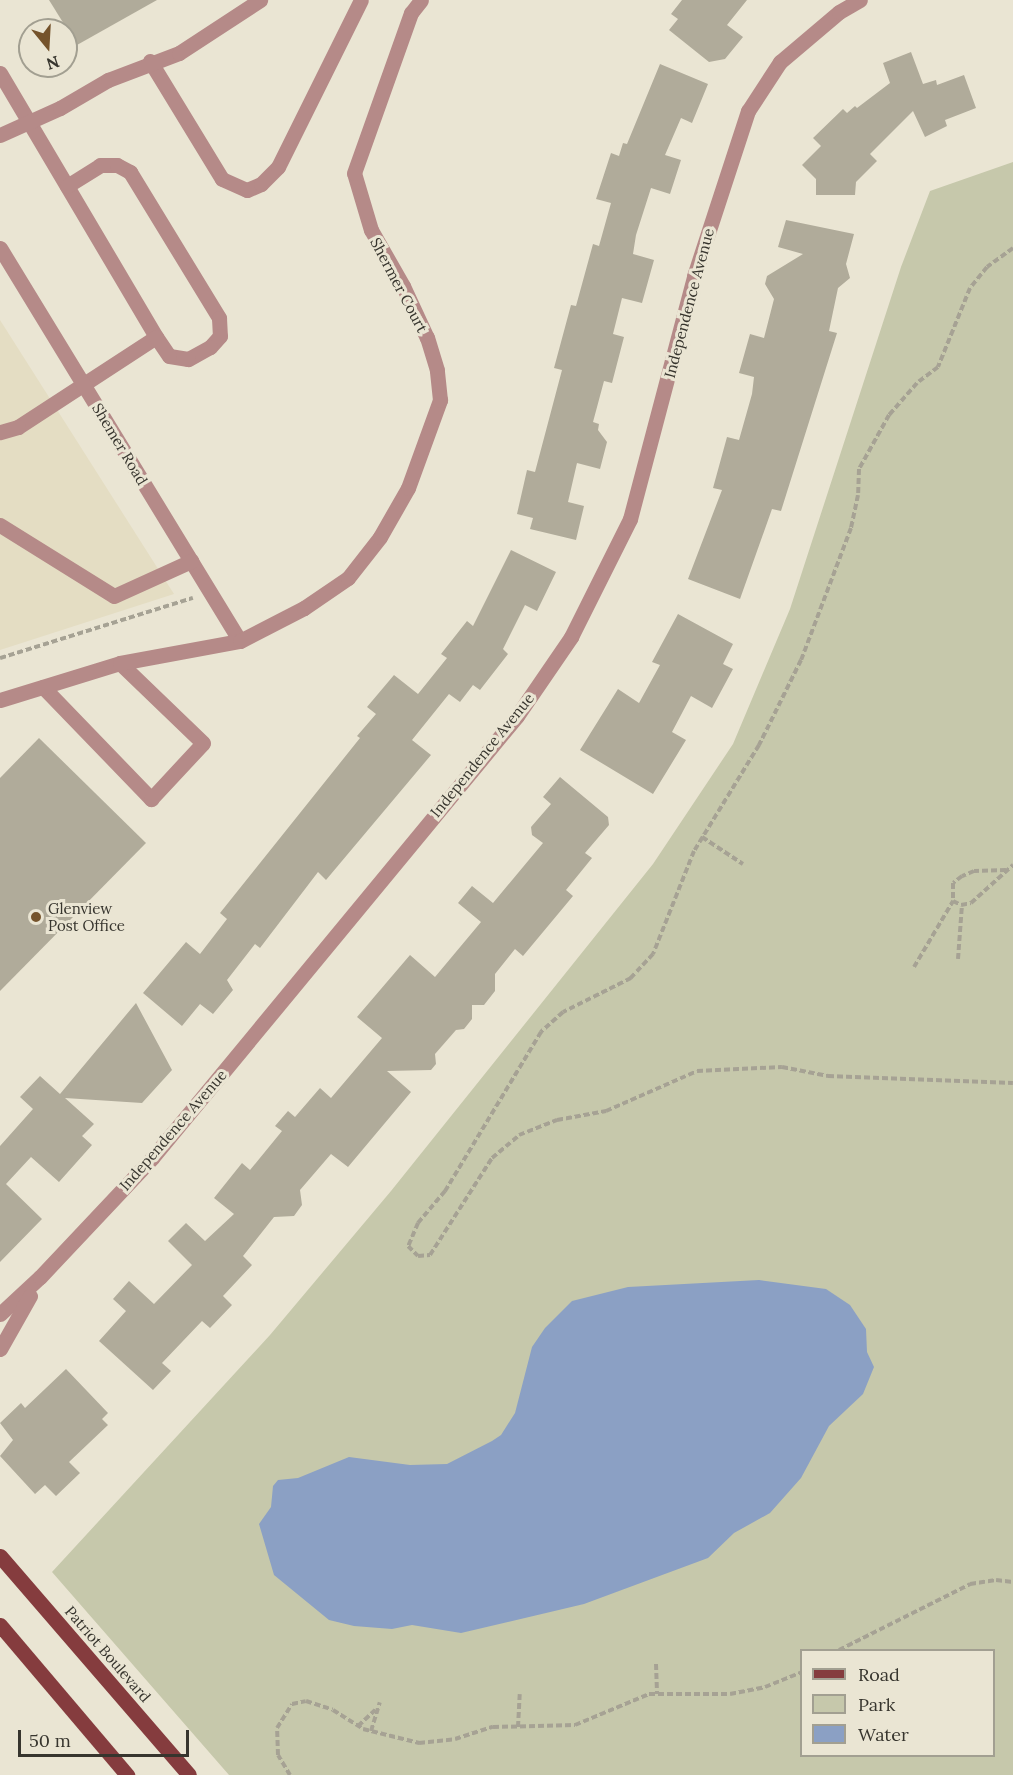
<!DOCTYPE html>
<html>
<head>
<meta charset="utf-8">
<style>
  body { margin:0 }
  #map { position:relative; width:1013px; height:1775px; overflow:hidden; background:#eae5d3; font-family:Lora,serif }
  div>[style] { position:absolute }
  .built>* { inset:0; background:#e4ddc3 }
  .green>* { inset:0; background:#c6c8ab }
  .water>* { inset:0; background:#8ba0c4 }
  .building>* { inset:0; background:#b0ab9a }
  .path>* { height:4px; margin-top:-2px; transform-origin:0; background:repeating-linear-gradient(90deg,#a6a294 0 6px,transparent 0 9px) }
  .minor>* { height:15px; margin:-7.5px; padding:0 7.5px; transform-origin:7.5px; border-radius:7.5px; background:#b58a88 }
  .major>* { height:15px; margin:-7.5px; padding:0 7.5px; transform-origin:7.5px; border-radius:7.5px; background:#853c3e }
  .dots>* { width:16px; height:16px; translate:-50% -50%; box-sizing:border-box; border:3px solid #eae5d3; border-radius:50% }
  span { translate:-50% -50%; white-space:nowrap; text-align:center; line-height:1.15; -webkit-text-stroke:6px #eae5d3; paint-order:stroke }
  .street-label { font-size:15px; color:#37352e }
  .poi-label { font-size:15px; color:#37352e }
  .left { translate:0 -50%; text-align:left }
  .legend { position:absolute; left:800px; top:1649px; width:195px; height:108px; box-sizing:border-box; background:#eae5d3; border:2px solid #a29f91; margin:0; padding:8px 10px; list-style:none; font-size:18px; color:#37352e }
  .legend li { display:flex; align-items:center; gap:12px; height:30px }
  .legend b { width:30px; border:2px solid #a29f91 }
  .north { position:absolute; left:18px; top:18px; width:60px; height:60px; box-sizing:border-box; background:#eae5d3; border:2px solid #a29f91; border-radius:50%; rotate:162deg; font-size:16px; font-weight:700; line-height:24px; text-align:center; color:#37352e }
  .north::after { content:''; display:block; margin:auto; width:21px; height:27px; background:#75532b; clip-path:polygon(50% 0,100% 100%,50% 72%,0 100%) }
  .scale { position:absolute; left:18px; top:1730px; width:171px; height:27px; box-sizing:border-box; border:3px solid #37352e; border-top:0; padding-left:8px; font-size:18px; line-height:21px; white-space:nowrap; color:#37352e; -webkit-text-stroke:4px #eae5d3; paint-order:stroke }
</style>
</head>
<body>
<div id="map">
  <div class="built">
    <i style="clip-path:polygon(0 320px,174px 594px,0 650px)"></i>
  </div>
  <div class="green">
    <i style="clip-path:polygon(evenodd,1013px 162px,1013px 1775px,229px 1775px,52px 1572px,270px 1335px,391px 1191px,653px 864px,733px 744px,790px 609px,901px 267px,930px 191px,1013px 162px,802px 1650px,994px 1650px,994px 1756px,802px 1756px,802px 1650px)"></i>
  </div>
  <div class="water">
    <i style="clip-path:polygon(759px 1280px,826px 1289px,850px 1305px,866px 1329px,867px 1352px,874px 1367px,863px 1394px,829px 1426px,801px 1478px,770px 1513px,734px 1533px,708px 1558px,584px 1604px,461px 1633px,412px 1625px,392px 1629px,354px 1626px,329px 1620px,274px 1575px,259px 1524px,271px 1507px,273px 1486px,278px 1480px,298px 1478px,349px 1457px,410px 1465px,447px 1464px,492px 1441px,501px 1435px,515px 1413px,532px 1347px,545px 1328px,572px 1301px,628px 1287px)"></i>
  </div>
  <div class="building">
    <i style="clip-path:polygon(49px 0,157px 0,77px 45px)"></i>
    <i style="clip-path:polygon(682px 0,747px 0,727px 25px,743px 37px,725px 59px,709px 62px,669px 30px,678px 19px,671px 14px)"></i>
    <i style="clip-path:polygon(911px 52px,923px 84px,936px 80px,937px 85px,964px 75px,976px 108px,945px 120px,947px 126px,925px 137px,913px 111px,870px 154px,877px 161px,856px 182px,855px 195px,816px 195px,816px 179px,802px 165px,821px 146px,813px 138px,843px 109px,847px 113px,855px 106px,857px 108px,890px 83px,883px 63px)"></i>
    <i style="clip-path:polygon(660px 64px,708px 84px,692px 123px,681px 118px,665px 155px,681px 160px,670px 194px,651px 188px,636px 235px,633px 254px,654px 260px,642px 303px,622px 298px,613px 334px,624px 337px,612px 383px,604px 381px,593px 422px,599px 424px,598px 430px,607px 442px,600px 469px,577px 463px,568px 502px,584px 506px,576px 540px,530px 529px,533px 518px,517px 514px,527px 470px,535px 472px,562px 370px,554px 368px,571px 305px,576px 306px,593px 244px,599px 246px,611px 203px,596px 199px,611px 153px,619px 156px,623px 143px,627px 144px)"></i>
    <i style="clip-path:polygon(786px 220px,854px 234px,846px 264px,850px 278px,838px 288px,829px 331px,837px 333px,781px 511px,772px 509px,740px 599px,688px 579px,722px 490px,713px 488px,727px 437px,739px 440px,752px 394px,754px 377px,739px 373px,750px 334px,764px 338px,774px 299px,765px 284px,767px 276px,803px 254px,778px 247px)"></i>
    <i style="clip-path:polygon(511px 550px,556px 572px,537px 611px,525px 605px,503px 649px,508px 654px,480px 690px,473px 685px,460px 702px,449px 694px,412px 740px,431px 755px,326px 880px,318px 872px,260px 948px,255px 944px,227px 980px,233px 990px,213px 1014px,200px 1004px,182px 1026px,143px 993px,186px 942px,200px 954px,227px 919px,220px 913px,360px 738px,357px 736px,376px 714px,367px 707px,394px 675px,418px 694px,447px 658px,441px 654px,467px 621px,473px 626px)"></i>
    <i style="clip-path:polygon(678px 614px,733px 644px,723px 664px,733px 669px,712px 708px,691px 696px,672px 732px,686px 740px,653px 794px,580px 750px,618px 689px,639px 703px,660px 665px,652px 662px)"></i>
    <i style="clip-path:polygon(39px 738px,146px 843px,0 991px,0 778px)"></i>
    <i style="clip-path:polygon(560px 777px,608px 817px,609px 825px,585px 853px,592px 858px,566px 890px,573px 896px,523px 956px,515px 949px,495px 974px,495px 991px,484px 1005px,472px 1005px,472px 1019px,464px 1029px,456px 1030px,435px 1054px,436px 1064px,431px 1070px,387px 1071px,411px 1092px,348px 1167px,331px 1154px,300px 1190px,302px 1205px,294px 1216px,274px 1217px,243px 1256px,252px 1265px,223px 1296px,232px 1305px,210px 1328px,202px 1321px,162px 1363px,171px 1371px,153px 1390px,99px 1341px,126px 1311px,113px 1299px,129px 1281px,154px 1304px,192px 1265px,168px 1241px,186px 1223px,205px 1241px,234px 1214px,214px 1198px,242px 1163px,250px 1170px,282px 1131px,275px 1126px,288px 1111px,295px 1117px,320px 1088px,331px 1098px,382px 1038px,357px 1017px,410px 955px,435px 977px,481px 922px,458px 903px,472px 886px,493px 903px,543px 843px,532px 835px,531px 827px,551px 804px,543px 797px)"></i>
    <i style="clip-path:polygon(136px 1003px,172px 1070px,142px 1103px,65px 1098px,94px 1124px,82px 1136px,92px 1145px,59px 1182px,31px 1157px,6px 1184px,42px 1219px,0 1262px,0 1146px,33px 1109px,20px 1097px,40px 1076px,60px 1094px)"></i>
    <i style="clip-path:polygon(66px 1369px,108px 1413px,102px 1419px,108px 1425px,69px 1462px,80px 1473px,56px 1496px,45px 1485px,35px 1494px,0 1456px,13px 1440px,0 1423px,21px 1403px,25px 1408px)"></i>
  </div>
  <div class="path">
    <i style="left:1013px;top:248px;width:32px;rotate:144deg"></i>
    <i style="left:987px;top:267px;width:27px;rotate:129deg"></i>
    <i style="left:970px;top:288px;width:85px;rotate:112.1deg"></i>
    <i style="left:938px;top:367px;width:26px;rotate:143deg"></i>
    <i style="left:917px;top:383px;width:43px;rotate:131.2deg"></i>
    <i style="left:889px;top:415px;width:62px;rotate:119.1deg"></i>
    <i style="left:859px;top:469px;width:26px;rotate:92deg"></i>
    <i style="left:858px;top:495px;width:34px;rotate:102deg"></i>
    <i style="left:851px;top:528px;width:141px;rotate:110.7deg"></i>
    <i style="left:801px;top:660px;width:95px;rotate:116.3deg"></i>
    <i style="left:759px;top:745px;width:124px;rotate:121.5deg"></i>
    <i style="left:694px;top:851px;width:111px;rotate:111.7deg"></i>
    <i style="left:653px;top:954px;width:33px;rotate:133deg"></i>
    <i style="left:631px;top:978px;width:76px;rotate:153.4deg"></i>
    <i style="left:563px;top:1012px;width:30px;rotate:138deg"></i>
    <i style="left:541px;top:1032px;width:186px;rotate:121.1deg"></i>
    <i style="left:445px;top:1191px;width:42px;rotate:130.2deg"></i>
    <i style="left:418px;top:1223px;width:25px;rotate:113deg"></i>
    <i style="left:408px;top:1246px;width:14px;rotate:45deg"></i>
    <i style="left:418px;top:1256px;width:12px;rotate:-5deg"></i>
    <i style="left:430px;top:1255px;width:115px;rotate:-57.4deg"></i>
    <i style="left:492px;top:1158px;width:35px;rotate:-40deg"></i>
    <i style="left:519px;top:1135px;width:41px;rotate:-21.5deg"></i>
    <i style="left:557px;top:1120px;width:50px;rotate:-10.4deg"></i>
    <i style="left:606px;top:1111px;width:99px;rotate:-23.7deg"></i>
    <i style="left:697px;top:1071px;width:85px;rotate:-2.7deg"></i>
    <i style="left:782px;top:1067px;width:47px;rotate:11.1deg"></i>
    <i style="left:828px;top:1076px;width:185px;rotate:2.2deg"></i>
    <i style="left:0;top:658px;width:202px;rotate:-17.3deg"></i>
    <i style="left:702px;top:837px;width:49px;rotate:33.4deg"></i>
    <i style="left:1006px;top:870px;width:32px;rotate:178deg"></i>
    <i style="left:974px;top:871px;width:13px;rotate:157deg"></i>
    <i style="left:962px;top:876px;width:11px;rotate:142deg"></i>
    <i style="left:953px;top:883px;width:18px;rotate:90deg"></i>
    <i style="left:953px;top:901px;width:9px;rotate:27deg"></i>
    <i style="left:961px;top:905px;width:10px;rotate:-11deg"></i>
    <i style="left:971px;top:903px;width:57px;rotate:-42.1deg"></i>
    <i style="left:958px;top:959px;width:54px;rotate:-85.8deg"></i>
    <i style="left:914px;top:967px;width:77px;rotate:-59.4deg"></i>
    <i style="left:839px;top:1650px;width:147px;rotate:-26.7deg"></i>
    <i style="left:970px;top:1584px;width:26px;rotate:-9deg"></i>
    <i style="left:996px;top:1580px;width:17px;rotate:7deg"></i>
    <i style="left:656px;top:1664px;width:30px;rotate:88deg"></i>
    <i style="left:358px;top:1726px;width:26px;rotate:-43deg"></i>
    <i style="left:518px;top:1727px;width:33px;rotate:-87deg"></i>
    <i style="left:371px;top:1731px;width:30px;rotate:-73deg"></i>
    <i style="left:290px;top:1775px;width:23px;rotate:-121deg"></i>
    <i style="left:278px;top:1755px;width:27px;rotate:-92deg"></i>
    <i style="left:277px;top:1728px;width:28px;rotate:-58deg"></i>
    <i style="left:292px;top:1704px;width:14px;rotate:-12deg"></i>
    <i style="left:306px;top:1701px;width:28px;rotate:18deg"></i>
    <i style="left:333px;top:1710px;width:36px;rotate:32deg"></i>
    <i style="left:363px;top:1729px;width:58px;rotate:14deg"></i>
    <i style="left:419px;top:1743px;width:36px;rotate:-6deg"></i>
    <i style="left:455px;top:1739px;width:40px;rotate:-18deg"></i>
    <i style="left:493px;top:1727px;width:82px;rotate:-1.4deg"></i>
    <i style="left:575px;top:1725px;width:80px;rotate:-22.7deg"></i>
    <i style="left:649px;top:1694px;width:81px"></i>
    <i style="left:730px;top:1694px;width:36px;rotate:-11deg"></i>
    <i style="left:765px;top:1687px;width:40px;rotate:-22deg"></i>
  </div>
  <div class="minor">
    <i style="left:150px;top:61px;width:138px;rotate:58.6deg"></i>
    <i style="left:222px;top:179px;width:27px;rotate:24deg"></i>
    <i style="left:247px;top:190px;width:15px;rotate:-23deg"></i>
    <i style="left:261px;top:184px;width:24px;rotate:-45deg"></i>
    <i style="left:278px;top:167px;width:186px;rotate:-63.6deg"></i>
    <i style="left:0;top:73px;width:307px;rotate:59.4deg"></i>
    <i style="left:156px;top:337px;width:165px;rotate:146.9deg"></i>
    <i style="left:18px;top:427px;width:19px;rotate:164deg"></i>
    <i style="left:0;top:135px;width:66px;rotate:-24.2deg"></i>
    <i style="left:60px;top:108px;width:56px;rotate:-30.3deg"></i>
    <i style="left:108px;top:80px;width:76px;rotate:-20.8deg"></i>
    <i style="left:179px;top:53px;width:97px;rotate:-33.2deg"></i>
    <i style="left:67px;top:186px;width:39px;rotate:-32deg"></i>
    <i style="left:100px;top:165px;width:17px"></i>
    <i style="left:117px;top:165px;width:15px;rotate:28deg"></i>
    <i style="left:130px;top:172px;width:171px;rotate:58.6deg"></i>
    <i style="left:219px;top:318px;width:18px;rotate:87deg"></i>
    <i style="left:220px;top:336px;width:15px;rotate:132deg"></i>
    <i style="left:210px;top:347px;width:25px;rotate:151deg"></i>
    <i style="left:188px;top:359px;width:19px;rotate:-171deg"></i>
    <i style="left:169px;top:356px;width:23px;rotate:-124deg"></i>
    <i style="left:0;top:248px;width:460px;rotate:58.6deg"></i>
    <i style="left:0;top:525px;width:134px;rotate:31.9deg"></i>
    <i style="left:114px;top:596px;width:85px;rotate:-24.4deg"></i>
    <i style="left:43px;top:687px;width:156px;rotate:46deg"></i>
    <i style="left:151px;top:799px;width:76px;rotate:-47.1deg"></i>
    <i style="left:203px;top:743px;width:115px;rotate:-136.1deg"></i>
    <i style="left:0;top:700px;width:126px;rotate:-17.1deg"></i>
    <i style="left:120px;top:663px;width:122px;rotate:-10.4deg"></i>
    <i style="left:240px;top:641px;width:72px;rotate:-27.3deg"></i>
    <i style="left:304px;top:608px;width:53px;rotate:-34.3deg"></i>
    <i style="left:348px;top:578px;width:52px;rotate:-52deg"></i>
    <i style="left:380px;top:537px;width:56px;rotate:-60.3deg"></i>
    <i style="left:408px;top:488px;width:94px;rotate:-70deg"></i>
    <i style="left:440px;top:400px;width:30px;rotate:-96deg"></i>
    <i style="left:437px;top:370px;width:34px;rotate:-107deg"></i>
    <i style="left:427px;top:338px;width:57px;rotate:-114.8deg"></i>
    <i style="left:403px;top:286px;width:64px;rotate:-119.7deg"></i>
    <i style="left:371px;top:230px;width:59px;rotate:-106.6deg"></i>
    <i style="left:354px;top:173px;width:170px;rotate:-70.4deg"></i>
    <i style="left:411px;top:13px;width:16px;rotate:-52deg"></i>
    <i style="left:0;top:1314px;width:54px;rotate:-42.8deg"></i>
    <i style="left:40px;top:1277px;width:163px;rotate:-46.7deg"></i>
    <i style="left:152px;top:1158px;width:573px;rotate:-50.45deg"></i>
    <i style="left:517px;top:716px;width:96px;rotate:-55.6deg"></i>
    <i style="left:571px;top:637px;width:132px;rotate:-63.4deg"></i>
    <i style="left:630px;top:519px;width:251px;rotate:-75.2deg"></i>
    <i style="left:694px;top:276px;width:174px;rotate:-71.9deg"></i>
    <i style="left:748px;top:111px;width:59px;rotate:-56.9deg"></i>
    <i style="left:780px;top:62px;width:77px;rotate:-40.3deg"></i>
    <i style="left:839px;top:12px;width:24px;rotate:-30deg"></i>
    <i style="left:0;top:1349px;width:61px;rotate:-60.5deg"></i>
  </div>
  <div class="major">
    <i style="left:0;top:1556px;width:289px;rotate:49.2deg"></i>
    <i style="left:0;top:1625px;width:197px;rotate:49.7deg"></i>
  </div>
  <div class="dots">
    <i style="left:36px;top:917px;background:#75532b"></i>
  </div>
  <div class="street-label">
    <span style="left:399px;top:285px;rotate:62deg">Shermer Court</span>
    <span style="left:689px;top:303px;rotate:-75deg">Independence Avenue</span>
    <span style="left:120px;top:444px;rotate:59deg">Shemer Road</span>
    <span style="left:482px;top:755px;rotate:-51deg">Independence Avenue</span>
    <span style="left:173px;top:1130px;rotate:-49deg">Independence Avenue</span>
    <span style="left:108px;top:1654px;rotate:49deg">Patriot Boulevard</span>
  </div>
  <div class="poi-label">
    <span class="left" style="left:48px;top:917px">Glenview<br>Post Office</span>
  </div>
  <ul class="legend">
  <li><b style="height:8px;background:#853c3e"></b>Road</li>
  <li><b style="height:16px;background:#c6c8ab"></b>Park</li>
  <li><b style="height:16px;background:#8ba0c4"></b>Water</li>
  </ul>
  <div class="north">N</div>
  <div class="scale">50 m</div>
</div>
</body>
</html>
